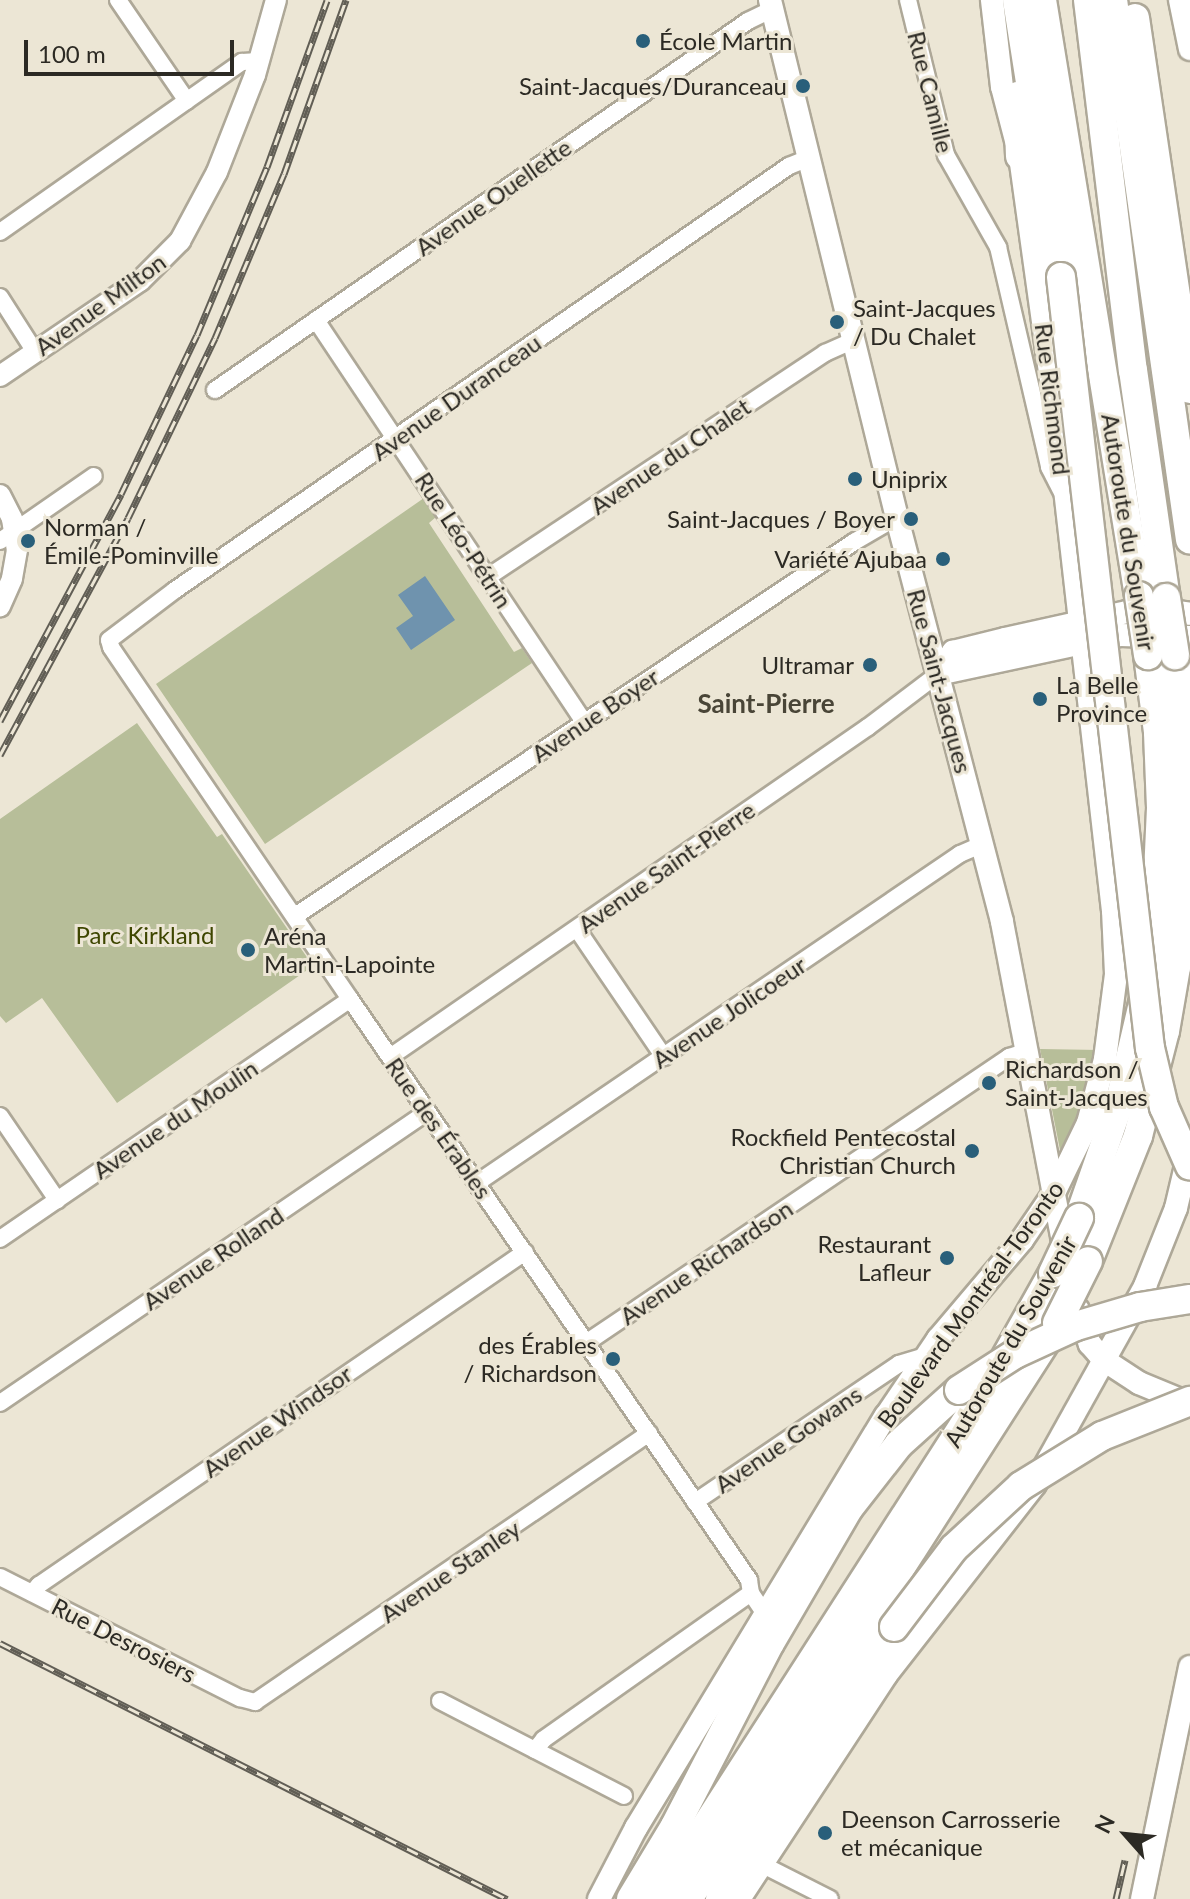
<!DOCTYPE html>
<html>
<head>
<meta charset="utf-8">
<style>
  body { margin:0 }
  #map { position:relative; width:1190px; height:1899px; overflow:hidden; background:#ece6d5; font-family:Lato,sans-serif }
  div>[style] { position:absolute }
  .green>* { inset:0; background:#b7be99 }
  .water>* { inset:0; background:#6f93ae }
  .roads { filter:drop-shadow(2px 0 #aea898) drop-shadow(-2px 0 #aea898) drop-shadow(0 2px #aea898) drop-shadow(0 -2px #aea898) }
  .minor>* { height:16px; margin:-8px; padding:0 8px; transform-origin:8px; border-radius:8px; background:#fff }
  .tertiary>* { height:20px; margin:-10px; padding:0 10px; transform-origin:10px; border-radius:10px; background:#fff }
  .secondary>* { height:22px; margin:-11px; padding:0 11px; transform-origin:11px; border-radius:11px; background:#fff }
  .motorway>* { height:28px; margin:-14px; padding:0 14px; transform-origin:14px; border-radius:14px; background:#fff }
  .rail>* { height:7px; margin-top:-3.5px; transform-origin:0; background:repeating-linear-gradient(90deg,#ece6d5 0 12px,#615e55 0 24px); box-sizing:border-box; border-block:2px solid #615e55 }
  .bridges { filter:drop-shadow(2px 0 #aea898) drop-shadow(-2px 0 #aea898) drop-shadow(0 2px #aea898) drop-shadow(0 -2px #aea898) }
  .motorway-bridge>* { height:28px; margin:-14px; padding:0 14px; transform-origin:14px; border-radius:14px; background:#fff }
  .dots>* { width:22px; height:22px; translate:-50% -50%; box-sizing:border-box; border:4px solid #ece6d5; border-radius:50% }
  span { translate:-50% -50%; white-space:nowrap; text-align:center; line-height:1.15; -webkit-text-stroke:6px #ece6d5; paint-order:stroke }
  .poi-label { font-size:24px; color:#2c2a24 }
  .left { translate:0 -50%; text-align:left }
  .right { translate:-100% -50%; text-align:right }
  .street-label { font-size:24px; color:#2c2a24 }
  .park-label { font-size:24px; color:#3e4600 }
  .neighbourhood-label { font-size:26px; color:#494537; font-weight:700 }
  .north { position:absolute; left:1086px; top:1795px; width:80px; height:80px; -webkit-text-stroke:6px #ece6d5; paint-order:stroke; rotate:297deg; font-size:22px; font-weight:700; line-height:32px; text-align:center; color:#2c2a24 }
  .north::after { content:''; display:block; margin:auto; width:28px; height:36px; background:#2c2a24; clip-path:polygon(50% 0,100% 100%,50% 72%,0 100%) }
  .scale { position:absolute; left:24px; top:40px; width:210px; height:36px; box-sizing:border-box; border:4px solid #2c2a24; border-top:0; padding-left:10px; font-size:24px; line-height:28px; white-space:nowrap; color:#2c2a24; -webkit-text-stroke:6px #ece6d5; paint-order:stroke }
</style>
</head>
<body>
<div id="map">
  <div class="green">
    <i style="clip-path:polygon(424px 498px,436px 517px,429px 523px,514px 652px,522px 648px,532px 663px,265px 844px,156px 684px)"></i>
    <i style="clip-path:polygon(137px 723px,217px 837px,222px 834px,313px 966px,117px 1103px,42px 998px,6px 1023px,0 1016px,0 819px)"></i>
    <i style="clip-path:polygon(1040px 1049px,1099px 1050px,1074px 1135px,1061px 1155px)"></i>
  </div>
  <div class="water">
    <i style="clip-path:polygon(425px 576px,455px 620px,411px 650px,396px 628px,413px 616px,398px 595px)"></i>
  </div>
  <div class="roads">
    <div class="minor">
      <i style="left:118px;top:0;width:122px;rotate:55.7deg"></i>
      <i style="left:908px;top:0;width:160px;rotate:76.2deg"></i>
      <i style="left:946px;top:155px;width:106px;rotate:60.5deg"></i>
      <i style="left:998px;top:247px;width:226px;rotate:76.9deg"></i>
      <i style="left:1049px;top:467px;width:27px;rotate:63deg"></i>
      <i style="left:0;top:232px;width:296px;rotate:-35.1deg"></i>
      <i style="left:242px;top:62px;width:17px;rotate:-3deg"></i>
      <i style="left:0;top:297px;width:65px;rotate:57.5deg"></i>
      <i style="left:316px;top:320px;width:483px;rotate:56.3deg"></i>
      <i style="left:215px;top:390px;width:648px;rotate:-34.7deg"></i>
      <i style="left:748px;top:21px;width:28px;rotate:-26deg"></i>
      <i style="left:0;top:541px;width:114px;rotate:-34.7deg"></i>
      <i style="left:488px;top:577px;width:405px;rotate:-33.6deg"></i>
      <i style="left:825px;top:353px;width:32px;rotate:-24deg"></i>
      <i style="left:295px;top:916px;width:673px;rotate:-33.78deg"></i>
      <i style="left:854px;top:542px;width:50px;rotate:-30.2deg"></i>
      <i style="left:577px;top:929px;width:155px;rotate:55.8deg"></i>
      <i style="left:390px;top:1057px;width:581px;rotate:-34.62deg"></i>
      <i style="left:868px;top:727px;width:88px;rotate:-37.1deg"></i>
      <i style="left:0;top:1116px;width:102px;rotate:55.8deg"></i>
      <i style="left:477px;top:1183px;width:584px;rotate:-34.26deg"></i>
      <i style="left:960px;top:854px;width:25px;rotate:-23deg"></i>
      <i style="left:0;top:1239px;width:424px;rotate:-34.4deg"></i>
      <i style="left:586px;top:1343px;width:511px;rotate:-34.06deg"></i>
      <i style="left:1009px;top:1057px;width:19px;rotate:-18deg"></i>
      <i style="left:0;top:1403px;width:517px;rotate:-34.27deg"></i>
      <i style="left:695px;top:1502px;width:246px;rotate:-34.1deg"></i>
      <i style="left:899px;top:1364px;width:27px;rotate:-17deg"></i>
      <i style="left:0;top:1577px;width:269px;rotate:26.8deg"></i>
      <i style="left:240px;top:1698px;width:16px;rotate:15deg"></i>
      <i style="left:255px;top:1702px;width:477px;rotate:-34.3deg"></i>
      <i style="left:32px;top:1593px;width:11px;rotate:-49deg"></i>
      <i style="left:39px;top:1585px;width:589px;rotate:-34.42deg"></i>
      <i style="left:765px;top:1614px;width:25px;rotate:-124deg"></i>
      <i style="left:751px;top:1593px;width:13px;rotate:-99deg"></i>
      <i style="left:749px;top:1580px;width:705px;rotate:-124.48deg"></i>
      <i style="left:350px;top:999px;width:425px;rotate:-124.2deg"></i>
      <i style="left:111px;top:647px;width:7px;rotate:-106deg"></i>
      <i style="left:109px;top:640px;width:83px;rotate:-37.1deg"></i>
      <i style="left:175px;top:590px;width:746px;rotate:-34.63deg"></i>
      <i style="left:789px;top:166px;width:22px;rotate:-22deg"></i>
      <i style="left:440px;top:1701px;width:207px;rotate:27.3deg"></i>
      <i style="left:535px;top:1750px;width:14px;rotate:-51deg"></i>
      <i style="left:544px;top:1739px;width:253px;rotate:-35.2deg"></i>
      <i style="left:761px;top:1864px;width:77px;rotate:26.9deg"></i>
    </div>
    <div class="tertiary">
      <i style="left:0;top:376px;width:169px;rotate:-34.2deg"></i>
      <i style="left:140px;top:281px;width:57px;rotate:-45deg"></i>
      <i style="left:180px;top:241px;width:78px;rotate:-61.8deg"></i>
      <i style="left:217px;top:172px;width:104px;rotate:-68.6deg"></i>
      <i style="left:255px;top:75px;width:78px;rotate:-74.4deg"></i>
      <i style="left:0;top:495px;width:27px;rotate:63deg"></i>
      <i style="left:12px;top:519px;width:31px;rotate:81deg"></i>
      <i style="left:17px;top:550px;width:29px;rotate:100deg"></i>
      <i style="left:12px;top:579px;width:30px;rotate:114deg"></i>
    </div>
    <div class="secondary">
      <i style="left:770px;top:0;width:542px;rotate:76.22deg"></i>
      <i style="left:899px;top:526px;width:409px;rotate:75.4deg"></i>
      <i style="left:1002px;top:922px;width:337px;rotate:79.2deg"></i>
      <i style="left:1180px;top:0;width:50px;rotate:78.5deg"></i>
      <i style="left:938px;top:674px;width:27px;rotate:-56deg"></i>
      <i style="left:953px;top:652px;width:54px;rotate:-14deg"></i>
      <i style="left:1005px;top:639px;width:125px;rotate:-12.5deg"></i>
      <i style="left:1127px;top:612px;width:36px;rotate:-3deg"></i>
      <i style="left:1163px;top:610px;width:27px;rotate:8deg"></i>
      <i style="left:938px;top:674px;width:186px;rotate:-12.1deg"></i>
      <i style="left:1120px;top:635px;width:70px;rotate:1.6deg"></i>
      <i style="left:1078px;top:1310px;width:36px;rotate:71deg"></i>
      <i style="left:1090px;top:1344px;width:21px;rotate:49deg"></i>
      <i style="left:1104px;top:1360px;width:42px;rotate:33.3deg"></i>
      <i style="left:1139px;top:1383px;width:55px;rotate:22.4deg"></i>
      <i style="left:599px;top:1899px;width:80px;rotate:-62.5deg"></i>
      <i style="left:636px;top:1828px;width:482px;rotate:-58.8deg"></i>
      <i style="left:886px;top:1416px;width:93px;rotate:-56deg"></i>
      <i style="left:938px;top:1339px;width:130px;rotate:-49.7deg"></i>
      <i style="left:1022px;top:1240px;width:57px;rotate:-55.8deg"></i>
      <i style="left:1054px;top:1193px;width:78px;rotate:-64.1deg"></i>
      <i style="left:1088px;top:1123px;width:66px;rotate:-75.1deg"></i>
      <i style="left:1105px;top:1059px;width:86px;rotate:-82.6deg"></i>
      <i style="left:1116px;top:974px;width:63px;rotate:-92.7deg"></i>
      <i style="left:1113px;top:911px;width:484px;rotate:-96.5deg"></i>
      <i style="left:1058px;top:430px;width:277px;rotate:-97.9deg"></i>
      <i style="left:1020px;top:156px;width:71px;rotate:-104.6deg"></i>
      <i style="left:1002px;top:87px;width:88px;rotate:-96.6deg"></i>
      <i style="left:739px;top:1899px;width:268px;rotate:-56.7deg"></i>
      <i style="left:886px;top:1675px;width:242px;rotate:-52deg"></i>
      <i style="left:1035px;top:1484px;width:227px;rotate:-60.9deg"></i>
      <i style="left:1145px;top:1286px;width:84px;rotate:-68.3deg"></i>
      <i style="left:1176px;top:1208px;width:61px;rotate:-76.7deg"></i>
      <i style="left:1142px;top:1899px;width:237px;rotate:-78.3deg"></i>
    </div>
    <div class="motorway">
      <i style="left:1017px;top:0;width:280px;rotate:81deg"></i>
      <i style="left:1042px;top:0;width:604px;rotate:80.76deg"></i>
      <i style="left:1088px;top:0;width:373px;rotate:83.1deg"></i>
      <i style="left:1133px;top:370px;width:230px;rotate:81.8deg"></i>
      <i style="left:1113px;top:0;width:545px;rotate:81.88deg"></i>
      <i style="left:1135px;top:18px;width:375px;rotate:81.6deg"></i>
      <i style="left:1018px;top:96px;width:60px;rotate:88.1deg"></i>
      <i style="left:1079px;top:1218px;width:124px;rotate:-70.7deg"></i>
      <i style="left:1120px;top:1101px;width:118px;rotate:-76.8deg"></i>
      <i style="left:1147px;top:986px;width:91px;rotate:-83.7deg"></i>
      <i style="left:1157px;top:896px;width:88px;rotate:-87.4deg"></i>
      <i style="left:1161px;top:808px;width:76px;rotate:-92.3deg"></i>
      <i style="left:1158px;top:732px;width:78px;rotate:-97.4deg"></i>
      <i style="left:1088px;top:1261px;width:135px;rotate:-68.2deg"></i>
      <i style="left:1138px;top:1136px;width:108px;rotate:-75.6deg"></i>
      <i style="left:1165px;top:1031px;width:65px;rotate:-80.2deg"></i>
      <i style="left:1176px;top:967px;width:149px;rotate:-85.8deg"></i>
      <i style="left:1187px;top:818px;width:92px;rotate:-91.9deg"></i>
      <i style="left:1184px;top:726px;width:72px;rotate:-97.2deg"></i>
      <i style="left:631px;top:1899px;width:85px;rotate:-58.9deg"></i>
      <i style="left:675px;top:1826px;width:206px;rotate:-62.6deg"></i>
      <i style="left:770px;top:1643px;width:156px;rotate:-59.7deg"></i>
      <i style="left:849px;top:1508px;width:81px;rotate:-52deg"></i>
      <i style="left:899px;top:1444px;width:81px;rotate:-42deg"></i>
      <i style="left:659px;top:1899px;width:619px;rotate:-57.26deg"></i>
      <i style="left:994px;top:1378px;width:120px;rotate:-60.7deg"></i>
      <i style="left:688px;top:1899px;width:680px;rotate:-57.32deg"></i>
      <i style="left:720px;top:1899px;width:323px;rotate:-57.4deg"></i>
    </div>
  </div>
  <div class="rail">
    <i style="left:0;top:721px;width:257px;rotate:-61.9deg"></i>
    <i style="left:121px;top:494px;width:176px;rotate:-64.5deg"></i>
    <i style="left:197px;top:335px;width:182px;rotate:-67.4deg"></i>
    <i style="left:267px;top:167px;width:177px;rotate:-70.2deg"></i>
    <i style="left:0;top:755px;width:269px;rotate:-61.6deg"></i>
    <i style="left:128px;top:518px;width:200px;rotate:-64.2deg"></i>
    <i style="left:215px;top:338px;width:178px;rotate:-67.2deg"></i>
    <i style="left:284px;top:174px;width:185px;rotate:-70.4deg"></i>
    <i style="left:0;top:1643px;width:568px;rotate:26.79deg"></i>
    <i style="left:1116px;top:1899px;width:40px;rotate:-77deg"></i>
  </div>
  <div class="bridges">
    <div class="motorway-bridge">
      <i style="left:1061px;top:277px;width:776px;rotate:83.42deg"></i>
      <i style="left:1150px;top:1048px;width:61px;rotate:76.7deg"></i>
      <i style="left:1164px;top:1107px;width:64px;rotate:66.2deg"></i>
      <i style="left:1139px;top:596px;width:60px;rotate:81.3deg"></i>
      <i style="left:1166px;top:598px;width:58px;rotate:81deg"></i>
      <i style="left:1053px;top:1273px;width:61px;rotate:-64.7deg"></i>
      <i style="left:1057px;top:1323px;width:69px;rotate:-63.4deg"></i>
      <i style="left:959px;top:1390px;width:67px;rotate:-32.7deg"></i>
      <i style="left:1015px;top:1354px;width:67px;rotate:-24.7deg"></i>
      <i style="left:1076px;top:1326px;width:67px;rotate:-16.5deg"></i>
      <i style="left:1140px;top:1307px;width:51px;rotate:-9.1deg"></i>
      <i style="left:894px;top:1627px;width:99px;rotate:-52.8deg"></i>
      <i style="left:954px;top:1548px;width:91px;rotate:-42.8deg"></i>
      <i style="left:1021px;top:1486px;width:95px;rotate:-31.7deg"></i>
      <i style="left:1102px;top:1436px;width:95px;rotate:-21.7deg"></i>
    </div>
  </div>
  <div class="dots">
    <i style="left:643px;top:41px;background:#295f7a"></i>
    <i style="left:803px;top:86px;background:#295f7a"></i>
    <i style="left:837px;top:322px;background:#295f7a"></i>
    <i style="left:855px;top:479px;background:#295f7a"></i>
    <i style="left:911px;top:519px;background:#295f7a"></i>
    <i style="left:28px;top:541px;background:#295f7a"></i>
    <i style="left:943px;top:559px;background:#295f7a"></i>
    <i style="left:870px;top:665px;background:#295f7a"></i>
    <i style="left:1040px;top:699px;background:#295f7a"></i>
    <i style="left:248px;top:950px;background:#295f7a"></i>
    <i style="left:989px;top:1083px;background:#295f7a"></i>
    <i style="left:972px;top:1151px;background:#295f7a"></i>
    <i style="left:947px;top:1258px;background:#295f7a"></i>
    <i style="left:613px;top:1359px;background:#295f7a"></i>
    <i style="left:825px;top:1833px;background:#295f7a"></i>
  </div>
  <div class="poi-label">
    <span class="left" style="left:659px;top:41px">École Martin</span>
    <span class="right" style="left:787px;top:86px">Saint-Jacques/Duranceau</span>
    <span class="left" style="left:853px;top:322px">Saint-Jacques<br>/ Du Chalet</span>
    <span class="left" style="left:871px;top:479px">Uniprix</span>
    <span class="right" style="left:895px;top:519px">Saint-Jacques / Boyer</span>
    <span class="left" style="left:44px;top:541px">Norman /<br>Émile-Pominville</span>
    <span class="right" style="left:927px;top:559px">Variété Ajubaa</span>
    <span class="right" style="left:854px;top:665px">Ultramar</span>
    <span class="left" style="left:1056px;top:699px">La Belle<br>Province</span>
    <span class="left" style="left:264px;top:950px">Aréna<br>Martin-Lapointe</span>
    <span class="left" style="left:1005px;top:1083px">Richardson /<br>Saint-Jacques</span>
    <span class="right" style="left:956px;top:1151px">Rockfield Pentecostal<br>Christian Church</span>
    <span class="right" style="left:931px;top:1258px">Restaurant<br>Lafleur</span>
    <span class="right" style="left:597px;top:1359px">des Érables<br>/ Richardson</span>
    <span class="left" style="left:841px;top:1833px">Deenson Carrosserie<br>et mécanique</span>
  </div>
  <div class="street-label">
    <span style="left:931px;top:92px;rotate:76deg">Rue Camille</span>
    <span style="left:493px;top:197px;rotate:-35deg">Avenue Ouellette</span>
    <span style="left:100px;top:304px;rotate:-36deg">Avenue Milton</span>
    <span style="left:456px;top:397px;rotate:-35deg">Avenue Duranceau</span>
    <span style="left:1053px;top:399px;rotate:83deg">Rue Richmond</span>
    <span style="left:670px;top:456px;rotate:-34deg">Avenue du Chalet</span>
    <span style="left:1129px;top:532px;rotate:81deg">Autoroute du Souvenir</span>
    <span style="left:464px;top:540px;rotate:57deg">Rue Léo-Pétrin</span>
    <span style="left:940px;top:681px;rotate:75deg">Rue Saint-Jacques</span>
    <span style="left:595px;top:715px;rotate:-34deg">Avenue Boyer</span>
    <span style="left:666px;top:867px;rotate:-35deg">Avenue Saint-Pierre</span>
    <span style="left:729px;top:1012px;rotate:-34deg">Avenue Jolicoeur</span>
    <span style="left:175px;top:1119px;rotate:-34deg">Avenue du Moulin</span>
    <span style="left:439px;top:1128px;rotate:55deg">Rue des Érables</span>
    <span style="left:213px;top:1258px;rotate:-34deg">Avenue Rolland</span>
    <span style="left:706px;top:1262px;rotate:-34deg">Avenue Richardson</span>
    <span style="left:970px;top:1304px;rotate:-54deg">Boulevard Montréal-Toronto</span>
    <span style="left:1010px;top:1341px;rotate:-60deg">Autoroute du Souvenir</span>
    <span style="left:277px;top:1421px;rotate:-35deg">Avenue Windsor</span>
    <span style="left:788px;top:1439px;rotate:-34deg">Avenue Gowans</span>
    <span style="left:450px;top:1571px;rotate:-34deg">Avenue Stanley</span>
    <span style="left:124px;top:1640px;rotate:27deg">Rue Desrosiers</span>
  </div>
  <div class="park-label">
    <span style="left:145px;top:935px">Parc Kirkland</span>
  </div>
  <div class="neighbourhood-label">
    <span style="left:766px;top:704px">Saint-Pierre</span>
  </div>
  <div class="north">N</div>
  <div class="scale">100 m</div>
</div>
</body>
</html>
